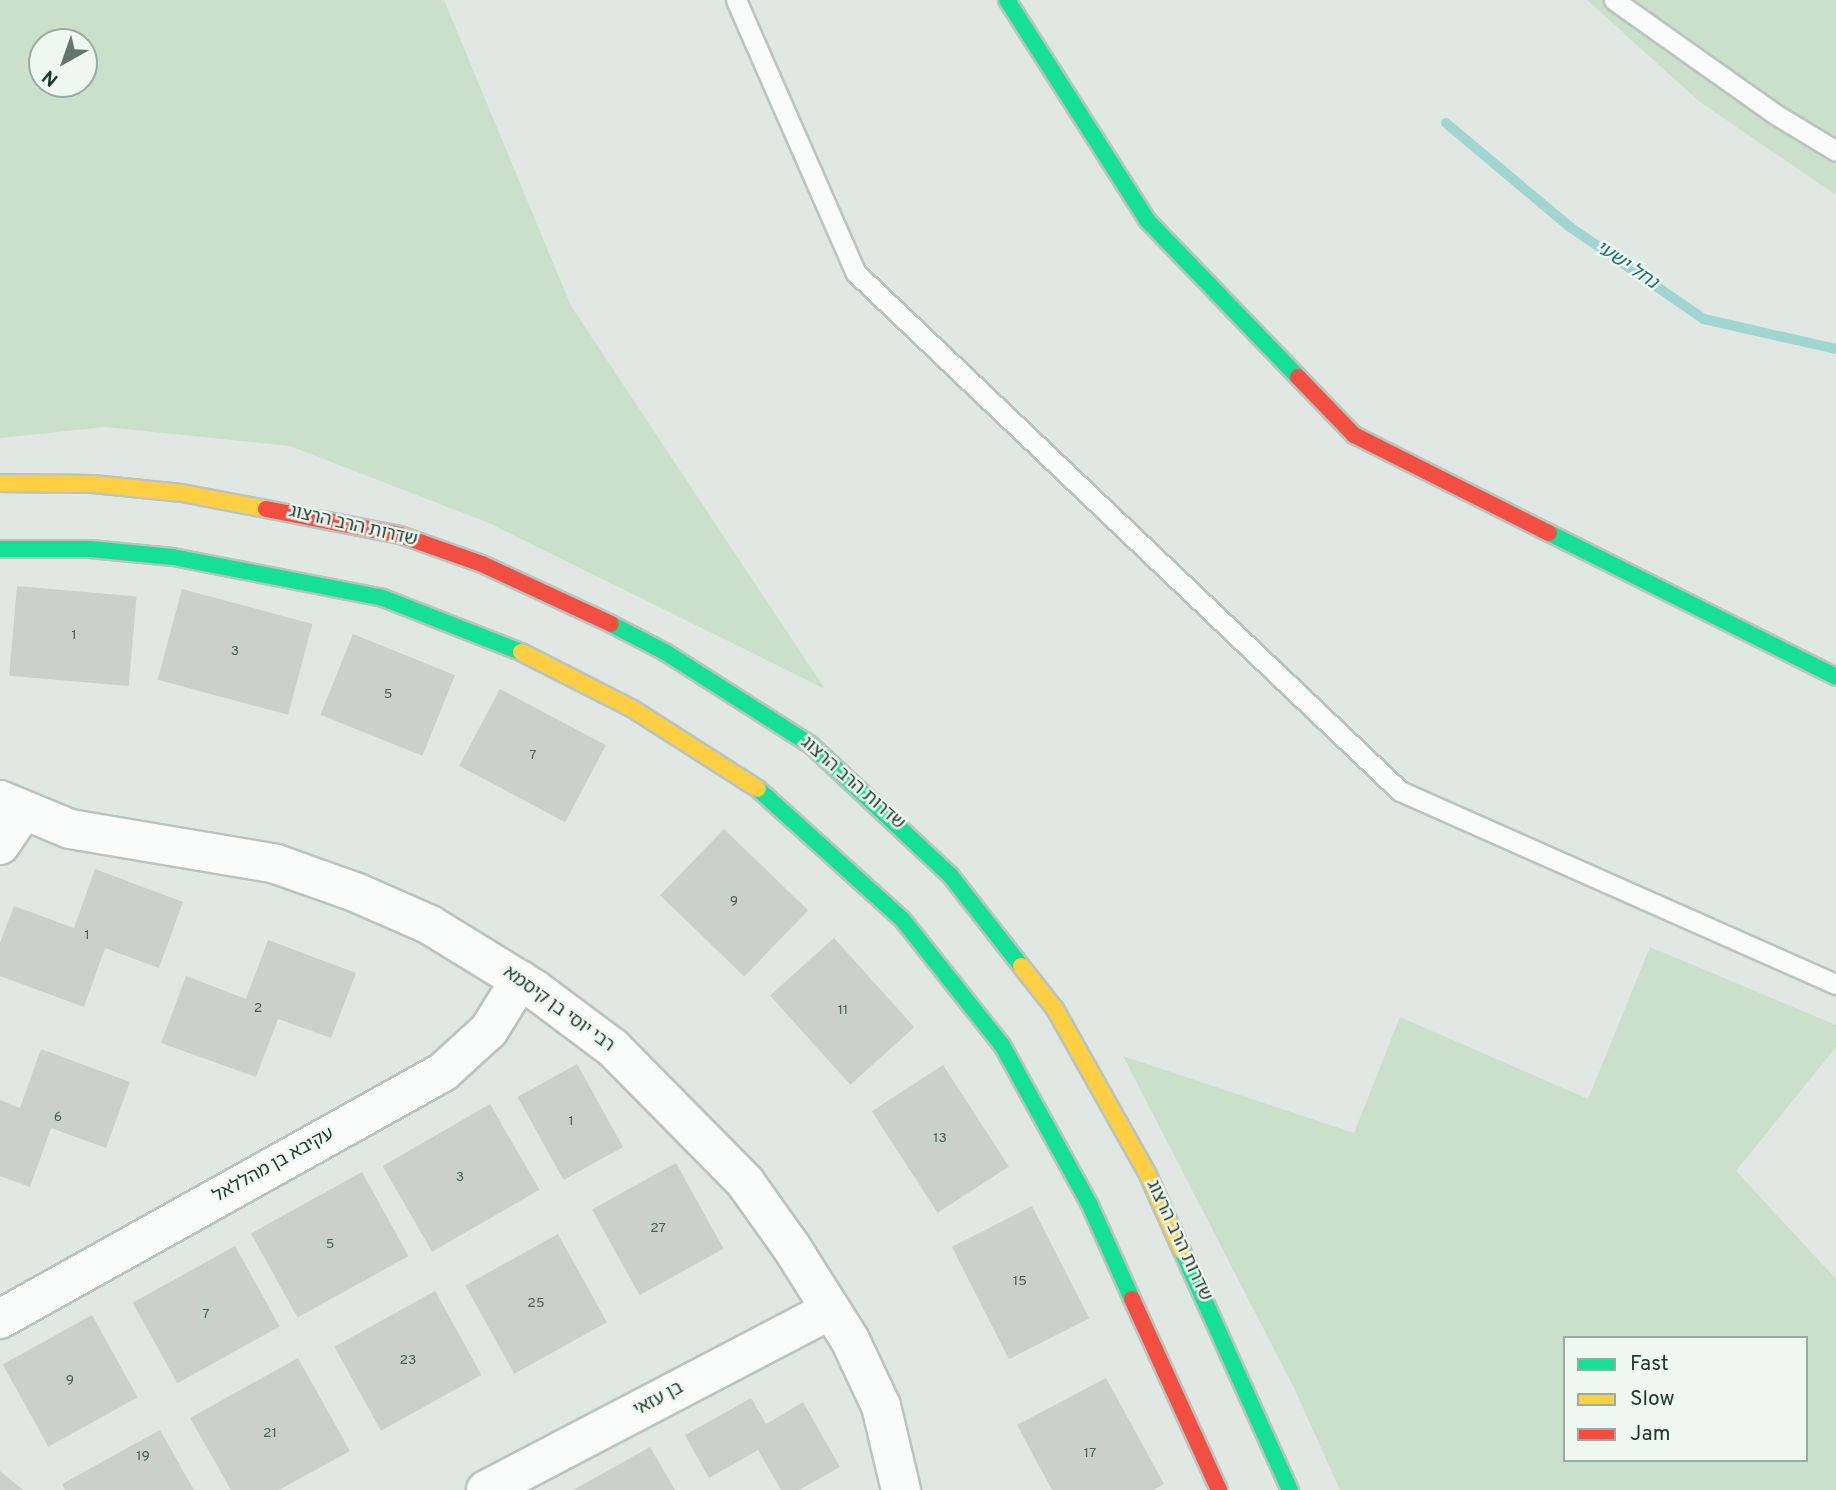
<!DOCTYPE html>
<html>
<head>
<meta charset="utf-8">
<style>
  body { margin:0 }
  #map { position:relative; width:1836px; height:1490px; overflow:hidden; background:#e1e7e3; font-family:Overpass,"Noto Sans Hebrew",sans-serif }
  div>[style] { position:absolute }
  .green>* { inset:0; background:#cae0cb }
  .stream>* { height:10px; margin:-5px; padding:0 5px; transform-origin:5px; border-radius:5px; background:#a1d6d0 }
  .building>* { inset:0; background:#cad0cc; transform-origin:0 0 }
  .roads { filter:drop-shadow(2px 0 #bac4be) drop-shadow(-2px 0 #bac4be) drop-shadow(0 2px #bac4be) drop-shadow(0 -2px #bac4be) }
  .lane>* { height:19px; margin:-9.5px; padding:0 9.5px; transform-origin:9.5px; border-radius:9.5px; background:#fafbfb }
  .street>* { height:38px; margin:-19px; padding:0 19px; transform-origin:19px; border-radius:19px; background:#fafbfb }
  .fast>* { height:16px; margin:-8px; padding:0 8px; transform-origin:8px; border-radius:8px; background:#16e098 }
  .slow>* { height:16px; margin:-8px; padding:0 8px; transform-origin:8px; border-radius:8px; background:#ffcf43 }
  .jam>* { height:16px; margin:-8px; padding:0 8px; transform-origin:8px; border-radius:8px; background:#f24e42 }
  span { translate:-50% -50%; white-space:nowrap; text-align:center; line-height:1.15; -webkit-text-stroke:5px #eff7f1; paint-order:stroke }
  .number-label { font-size:14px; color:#4b6055 }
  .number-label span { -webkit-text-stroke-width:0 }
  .street-label { font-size:18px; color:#20392c }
  .water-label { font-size:19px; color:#1b746c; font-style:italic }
  .legend { position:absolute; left:1563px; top:1336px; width:245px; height:126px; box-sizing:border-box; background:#eff7f1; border:2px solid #9caba2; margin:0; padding:9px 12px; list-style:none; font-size:21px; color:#20392c }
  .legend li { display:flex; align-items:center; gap:14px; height:35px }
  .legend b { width:35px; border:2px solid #9caba2 }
  .north { position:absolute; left:28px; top:28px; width:70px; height:70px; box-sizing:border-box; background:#eff7f1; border:2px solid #9caba2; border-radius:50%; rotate:220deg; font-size:19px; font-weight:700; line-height:28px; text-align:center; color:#20392c }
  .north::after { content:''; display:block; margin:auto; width:24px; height:32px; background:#64766c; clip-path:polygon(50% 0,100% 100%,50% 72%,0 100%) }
</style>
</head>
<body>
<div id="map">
  <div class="green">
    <i style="clip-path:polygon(evenodd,0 0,444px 0,571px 306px,825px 689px,489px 523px,290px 446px,105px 427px,0 438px,0 0,84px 42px,84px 84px,42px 84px,42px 42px,84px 42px)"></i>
    <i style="clip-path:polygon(1587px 0,1836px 0,1836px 195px,1700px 102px)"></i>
    <i style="clip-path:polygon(evenodd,1650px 947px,1836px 1025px,1836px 1047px,1736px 1171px,1836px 1279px,1836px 1490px,1340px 1490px,1294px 1388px,1123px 1056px,1354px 1133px,1400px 1017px,1588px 1099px,1650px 947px,1565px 1338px,1806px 1338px,1806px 1460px,1565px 1460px,1565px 1338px)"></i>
  </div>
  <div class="stream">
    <i style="left:1446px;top:123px;width:162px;rotate:40deg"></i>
    <i style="left:1570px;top:227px;width:163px;rotate:34.5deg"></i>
    <i style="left:1704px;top:319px;width:135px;rotate:12.8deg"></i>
  </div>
  <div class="building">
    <i style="left:17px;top:586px;width:120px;height:90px;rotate:5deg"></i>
    <i style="left:182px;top:589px;width:135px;height:94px;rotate:15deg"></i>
    <i style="left:353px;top:634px;width:110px;height:87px;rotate:22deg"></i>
    <i style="left:500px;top:689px;width:120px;height:87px;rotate:28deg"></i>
    <i style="left:724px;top:829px;width:117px;height:92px;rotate:44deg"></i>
    <i style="clip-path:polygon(95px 869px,183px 902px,159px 968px,105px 948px,84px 1007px,0 976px,0 943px,14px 906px,74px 928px)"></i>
    <i style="left:834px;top:938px;width:120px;height:86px;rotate:48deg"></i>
    <i style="clip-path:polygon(268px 940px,356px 973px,331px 1038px,278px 1019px,256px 1077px,161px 1043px,186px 976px,246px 999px)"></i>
    <i style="clip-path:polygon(41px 1049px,130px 1082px,106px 1148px,51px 1128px,30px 1187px,0 1176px,0 1100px,20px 1108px)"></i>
    <i style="left:577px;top:1064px;width:95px;height:68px;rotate:61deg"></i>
    <i style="left:943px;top:1065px;width:121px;height:85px;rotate:57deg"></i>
    <i style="left:490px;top:1104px;width:99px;height:124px;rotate:60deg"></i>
    <i style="left:676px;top:1163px;width:98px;height:96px;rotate:61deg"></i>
    <i style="left:362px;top:1172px;width:96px;height:127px;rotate:61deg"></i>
    <i style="left:1032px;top:1206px;width:126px;height:90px;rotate:63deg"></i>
    <i style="left:558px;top:1234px;width:101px;height:106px;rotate:61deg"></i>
    <i style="left:235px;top:1246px;width:92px;height:117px;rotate:61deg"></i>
    <i style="left:435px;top:1291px;width:96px;height:115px;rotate:61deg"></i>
    <i style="left:92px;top:1315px;width:94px;height:102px;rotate:61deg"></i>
    <i style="clip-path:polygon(298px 1358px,350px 1451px,279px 1490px,231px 1490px,190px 1418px)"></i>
    <i style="clip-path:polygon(1106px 1378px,1164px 1484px,1153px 1490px,1052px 1490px,1017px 1425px)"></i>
    <i style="clip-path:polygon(751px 1398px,766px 1424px,803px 1402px,840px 1467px,799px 1490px,781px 1490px,758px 1450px,709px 1478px,685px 1435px)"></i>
    <i style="clip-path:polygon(160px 1430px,194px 1490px,65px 1490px,62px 1484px)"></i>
    <i style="clip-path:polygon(650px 1447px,675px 1490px,573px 1490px)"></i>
    <i style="clip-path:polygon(0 1471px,23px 1490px,0 1490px)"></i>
  </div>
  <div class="roads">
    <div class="lane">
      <i style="left:736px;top:0;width:298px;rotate:66.3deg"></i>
      <i style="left:856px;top:273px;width:751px;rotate:43.6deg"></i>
      <i style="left:1400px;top:791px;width:477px;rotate:23.9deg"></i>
      <i style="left:1614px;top:0;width:197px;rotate:35.3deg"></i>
      <i style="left:1775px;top:114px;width:71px;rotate:31.2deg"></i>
    </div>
    <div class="street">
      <i style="left:0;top:800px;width:76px;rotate:22.5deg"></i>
      <i style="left:70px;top:829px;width:209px;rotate:9.6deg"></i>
      <i style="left:276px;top:864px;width:84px;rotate:19.5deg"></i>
      <i style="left:355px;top:892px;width:82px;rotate:23.7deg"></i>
      <i style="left:430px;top:925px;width:122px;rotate:31.6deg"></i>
      <i style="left:534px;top:989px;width:99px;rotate:36.8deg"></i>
      <i style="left:613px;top:1048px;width:188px;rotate:45.4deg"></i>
      <i style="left:745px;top:1182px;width:81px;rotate:54.5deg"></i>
      <i style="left:792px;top:1248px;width:109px;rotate:57.8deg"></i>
      <i style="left:850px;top:1340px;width:73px;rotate:64.8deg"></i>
      <i style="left:881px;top:1406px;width:86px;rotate:76.6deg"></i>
      <i style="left:0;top:845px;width:41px;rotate:-55.9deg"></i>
      <i style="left:0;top:1319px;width:507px;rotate:-29.14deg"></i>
      <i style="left:443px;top:1072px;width:62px;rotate:-42.4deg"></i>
      <i style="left:489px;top:1030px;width:59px;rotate:-58.2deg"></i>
      <i style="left:486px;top:1490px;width:389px;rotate:-27.6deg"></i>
    </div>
    <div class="fast">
      <i style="left:1007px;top:0;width:261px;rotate:57.5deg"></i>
      <i style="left:1147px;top:220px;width:218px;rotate:46.1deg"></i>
      <i style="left:1549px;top:533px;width:321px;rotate:26.6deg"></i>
      <i style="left:0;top:549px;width:90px"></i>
      <i style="left:90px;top:549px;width:83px;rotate:5.5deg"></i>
      <i style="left:173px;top:557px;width:214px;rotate:11deg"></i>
      <i style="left:383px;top:598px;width:148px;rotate:21.4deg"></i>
      <i style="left:611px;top:624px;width:61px;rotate:27.4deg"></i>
      <i style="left:665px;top:652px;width:173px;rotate:32.5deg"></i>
      <i style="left:811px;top:745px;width:190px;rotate:43.1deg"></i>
      <i style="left:950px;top:875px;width:115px;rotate:52deg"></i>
      <i style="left:758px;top:789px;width:194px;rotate:42.1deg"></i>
      <i style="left:902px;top:919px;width:161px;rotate:51.6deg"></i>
      <i style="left:1002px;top:1045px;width:180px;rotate:61.2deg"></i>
      <i style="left:1089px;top:1203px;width:105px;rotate:65.9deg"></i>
      <i style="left:1182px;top:1251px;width:262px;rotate:65.7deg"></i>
    </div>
    <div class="slow">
      <i style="left:0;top:483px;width:93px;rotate:0.6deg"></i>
      <i style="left:93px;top:484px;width:89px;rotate:5.8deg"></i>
      <i style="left:182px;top:493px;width:86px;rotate:10.8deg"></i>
      <i style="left:521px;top:652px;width:126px;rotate:27deg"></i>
      <i style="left:633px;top:709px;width:148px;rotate:32.6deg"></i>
      <i style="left:1021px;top:966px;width:55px;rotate:51.7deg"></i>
      <i style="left:1055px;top:1009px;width:190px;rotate:60.7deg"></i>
      <i style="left:1148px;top:1175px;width:83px;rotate:65.9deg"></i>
    </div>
    <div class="jam">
      <i style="left:1298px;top:377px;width:81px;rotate:46deg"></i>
      <i style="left:1354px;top:435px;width:218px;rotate:26.7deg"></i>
      <i style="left:266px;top:509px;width:136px;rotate:11deg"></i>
      <i style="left:400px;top:535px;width:87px;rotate:19.5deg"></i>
      <i style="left:482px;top:564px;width:142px;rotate:24.9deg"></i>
      <i style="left:1132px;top:1299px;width:210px;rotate:65.5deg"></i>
    </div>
  </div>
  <div class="number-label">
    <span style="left:74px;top:636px">1</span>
    <span style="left:235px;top:652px">3</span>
    <span style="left:388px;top:695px">5</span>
    <span style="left:533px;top:756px">7</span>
    <span style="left:734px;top:902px">9</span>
    <span style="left:87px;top:936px">1</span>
    <span style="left:258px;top:1009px">2</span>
    <span style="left:843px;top:1011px">11</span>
    <span style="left:58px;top:1118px">6</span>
    <span style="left:571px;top:1122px">1</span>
    <span style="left:940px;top:1139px">13</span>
    <span style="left:460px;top:1178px">3</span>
    <span style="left:658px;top:1229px">27</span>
    <span style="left:330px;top:1245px">5</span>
    <span style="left:1020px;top:1282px">15</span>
    <span style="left:536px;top:1304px">25</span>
    <span style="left:206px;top:1315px">7</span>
    <span style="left:408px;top:1361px">23</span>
    <span style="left:70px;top:1381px">9</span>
    <span style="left:270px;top:1434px">21</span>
    <span style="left:1090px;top:1454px">17</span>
    <span style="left:143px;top:1457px">19</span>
  </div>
  <div class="street-label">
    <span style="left:353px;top:527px;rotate:13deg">שדרות הרב הרצוג</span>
    <span style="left:852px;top:784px;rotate:41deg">שדרות הרב הרצוג</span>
    <span style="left:558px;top:1010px;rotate:36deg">רבי יוסי בן קיסמא</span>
    <span style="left:274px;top:1166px;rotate:-29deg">עקיבא בן מהללאל</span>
    <span style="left:1178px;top:1241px;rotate:65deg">שדרות הרב הרצוג</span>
    <span style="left:659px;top:1400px;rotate:-28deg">בן עזאי</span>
  </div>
  <div class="water-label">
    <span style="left:1626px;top:266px;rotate:34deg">נחל ישעי</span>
  </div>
  <ul class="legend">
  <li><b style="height:9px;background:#16e098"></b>Fast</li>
  <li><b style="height:9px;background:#ffcf43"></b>Slow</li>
  <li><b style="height:9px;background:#f24e42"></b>Jam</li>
  </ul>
  <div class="north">N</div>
</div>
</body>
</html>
